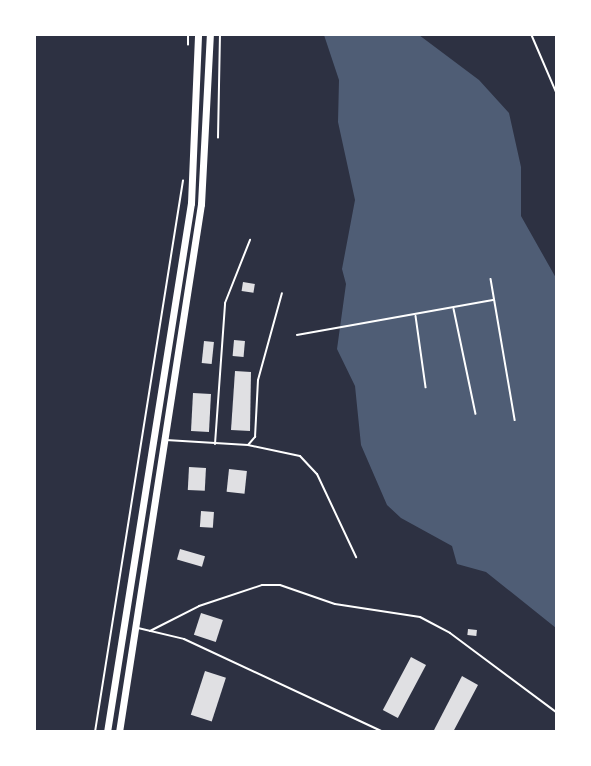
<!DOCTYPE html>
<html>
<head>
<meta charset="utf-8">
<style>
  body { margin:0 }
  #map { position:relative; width:591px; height:766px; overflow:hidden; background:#2d3142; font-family:"Exo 2",sans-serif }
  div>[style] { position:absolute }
  .water>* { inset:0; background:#4f5d75 }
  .building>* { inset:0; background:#e0e0e3; transform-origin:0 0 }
  .path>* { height:1.5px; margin:-0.75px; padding:0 0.75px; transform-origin:0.75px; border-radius:0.75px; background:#fff }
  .service>* { height:2px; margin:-1px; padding:0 1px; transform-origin:1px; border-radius:1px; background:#fff }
  .primary>* { height:7px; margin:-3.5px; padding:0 3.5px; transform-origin:3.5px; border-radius:3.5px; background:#fff }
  span { translate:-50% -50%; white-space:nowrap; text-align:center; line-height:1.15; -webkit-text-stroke:6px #fff; paint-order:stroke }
  .frame { position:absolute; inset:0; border:36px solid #fff; pointer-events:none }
</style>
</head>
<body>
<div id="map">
  <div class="water">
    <i style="clip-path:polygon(324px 35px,419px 35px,479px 80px,509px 113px,521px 167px,521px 216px,556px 278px,556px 628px,486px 572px,457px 564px,452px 546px,401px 518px,387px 505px,361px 445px,355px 386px,337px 349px,346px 284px,342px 269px,355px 200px,338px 122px,339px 80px)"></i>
  </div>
  <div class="building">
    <i style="left:243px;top:282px;width:12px;height:9px;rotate:9deg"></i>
    <i style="left:234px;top:340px;width:11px;height:16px;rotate:5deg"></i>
    <i style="left:204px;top:341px;width:10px;height:22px;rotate:6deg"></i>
    <i style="clip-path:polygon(235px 371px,251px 372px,250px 431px,231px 430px)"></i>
    <i style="left:193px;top:393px;width:18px;height:38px;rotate:3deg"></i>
    <i style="left:189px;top:467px;width:17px;height:23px;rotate:3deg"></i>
    <i style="left:229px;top:469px;width:18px;height:23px;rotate:6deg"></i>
    <i style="left:201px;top:511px;width:13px;height:16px;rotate:4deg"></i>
    <i style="left:180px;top:549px;width:26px;height:11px;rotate:16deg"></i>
    <i style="left:201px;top:613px;width:23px;height:23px;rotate:18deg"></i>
    <i style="left:468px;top:629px;width:9px;height:6px;rotate:6deg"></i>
    <i style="left:411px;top:657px;width:17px;height:60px;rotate:28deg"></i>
    <i style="left:205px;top:671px;width:22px;height:46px;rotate:18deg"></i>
    <i style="clip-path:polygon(462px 676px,478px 685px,453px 732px,433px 732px)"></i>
  </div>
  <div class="path">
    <i style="left:188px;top:45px;width:11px;rotate:-90deg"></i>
    <i style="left:218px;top:138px;width:104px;rotate:-88.9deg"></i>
    <i style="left:491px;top:279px;width:143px;rotate:80.3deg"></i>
    <i style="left:454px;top:309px;width:107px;rotate:78.2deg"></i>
    <i style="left:416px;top:316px;width:72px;rotate:82deg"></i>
    <i style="left:297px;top:335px;width:200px;rotate:-10.1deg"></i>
    <i style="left:95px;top:732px;width:558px;rotate:-80.93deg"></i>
  </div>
  <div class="service">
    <i style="left:531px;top:34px;width:63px;rotate:66.7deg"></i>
    <i style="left:166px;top:440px;width:82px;rotate:3.5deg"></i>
    <i style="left:248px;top:445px;width:53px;rotate:11.9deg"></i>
    <i style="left:300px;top:456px;width:25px;rotate:47deg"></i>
    <i style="left:317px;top:474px;width:92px;rotate:64.8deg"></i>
    <i style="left:215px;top:444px;width:141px;rotate:-85.9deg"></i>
    <i style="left:225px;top:303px;width:68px;rotate:-68.4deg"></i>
    <i style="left:248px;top:445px;width:11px;rotate:-49deg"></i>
    <i style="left:255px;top:437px;width:57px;rotate:-87deg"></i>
    <i style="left:258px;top:380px;width:90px;rotate:-74.6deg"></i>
    <i style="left:138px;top:628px;width:47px;rotate:13.4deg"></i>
    <i style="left:184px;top:639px;width:220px;rotate:25deg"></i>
    <i style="left:150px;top:631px;width:55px;rotate:-27deg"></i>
    <i style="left:199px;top:606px;width:66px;rotate:-18.4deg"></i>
    <i style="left:262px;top:585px;width:18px"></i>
    <i style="left:280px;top:585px;width:58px;rotate:19.1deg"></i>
    <i style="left:335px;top:604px;width:86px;rotate:8.7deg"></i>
    <i style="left:420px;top:617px;width:34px;rotate:28deg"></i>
    <i style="left:450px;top:633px;width:132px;rotate:36.7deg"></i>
  </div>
  <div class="primary">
    <i style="left:107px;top:732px;width:536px;rotate:-80.98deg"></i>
    <i style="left:191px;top:203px;width:169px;rotate:-87.6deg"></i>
    <i style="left:119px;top:732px;width:534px;rotate:-81.17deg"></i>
    <i style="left:201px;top:204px;width:170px;rotate:-87deg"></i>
  </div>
  <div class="frame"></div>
</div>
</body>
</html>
